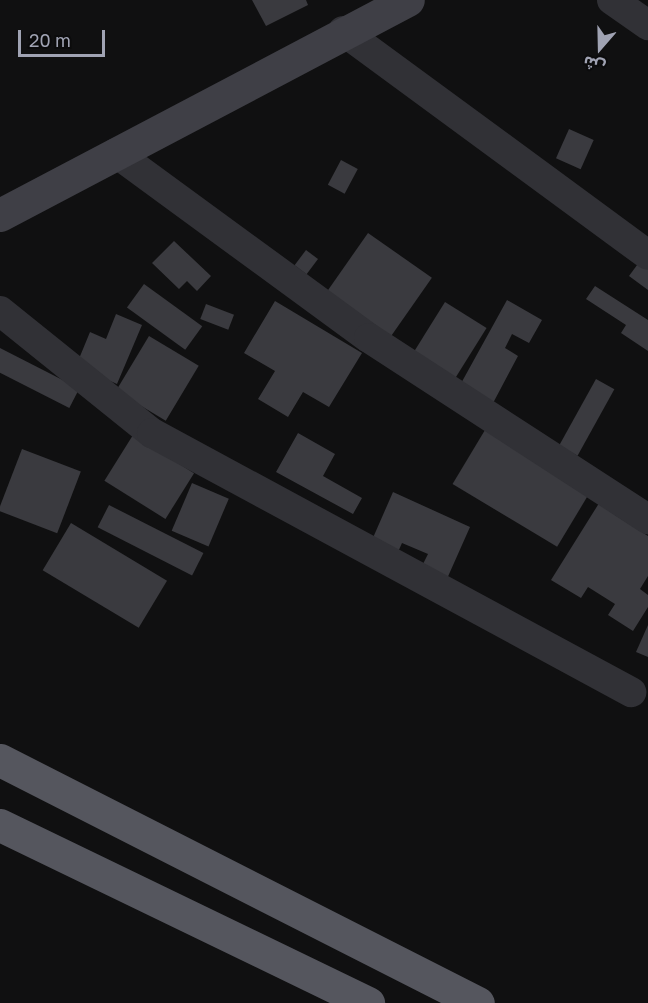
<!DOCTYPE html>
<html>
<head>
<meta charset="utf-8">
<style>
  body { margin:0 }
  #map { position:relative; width:648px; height:1003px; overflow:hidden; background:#101011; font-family:"Golos Text","Noto Sans Arabic",sans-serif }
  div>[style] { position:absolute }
  .building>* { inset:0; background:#3a3a3f; transform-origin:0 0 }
  .minor>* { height:30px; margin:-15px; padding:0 15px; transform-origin:15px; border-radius:15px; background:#313136 }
  .secondary>* { height:33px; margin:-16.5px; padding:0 16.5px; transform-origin:16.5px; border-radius:16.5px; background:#3f3f46 }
  .trunk>* { height:33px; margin:-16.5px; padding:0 16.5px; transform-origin:16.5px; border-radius:16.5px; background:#55565e }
  span { translate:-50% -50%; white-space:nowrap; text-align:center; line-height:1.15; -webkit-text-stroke:5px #0b0b0c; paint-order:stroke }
  .north { position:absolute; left:570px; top:18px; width:60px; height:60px; -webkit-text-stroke:4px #0b0b0c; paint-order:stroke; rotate:200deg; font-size:16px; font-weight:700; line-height:24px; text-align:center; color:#a0a3b3 }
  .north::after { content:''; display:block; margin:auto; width:21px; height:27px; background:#a0a3b3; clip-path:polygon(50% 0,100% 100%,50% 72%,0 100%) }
  .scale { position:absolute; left:18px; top:30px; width:87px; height:27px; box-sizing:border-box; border:3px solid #a0a3b3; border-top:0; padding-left:8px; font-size:18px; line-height:21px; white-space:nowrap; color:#a0a3b3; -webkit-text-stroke:4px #0b0b0c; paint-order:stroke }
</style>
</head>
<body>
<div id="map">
  <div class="building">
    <i style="clip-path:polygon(252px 0,306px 0,308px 5px,266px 26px)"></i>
    <i style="left:569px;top:129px;width:27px;height:32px;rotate:24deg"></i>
    <i style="left:341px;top:160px;width:19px;height:28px;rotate:28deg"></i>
    <i style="left:368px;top:233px;width:78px;height:79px;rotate:35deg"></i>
    <i style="clip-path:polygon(174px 241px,211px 276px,197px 291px,187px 281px,179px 289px,152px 263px)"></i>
    <i style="left:306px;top:250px;width:15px;height:19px;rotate:37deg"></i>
    <i style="clip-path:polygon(640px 261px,648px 267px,648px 290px,629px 276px)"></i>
    <i style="left:144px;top:284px;width:72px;height:29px;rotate:36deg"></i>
    <i style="clip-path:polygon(595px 286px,648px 320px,648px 351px,621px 333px,626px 325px,586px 299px)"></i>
    <i style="clip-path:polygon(507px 300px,542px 320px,529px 343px,512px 334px,505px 348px,518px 356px,492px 405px,459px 387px)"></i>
    <i style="clip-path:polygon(275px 301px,362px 353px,329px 407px,303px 392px,288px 417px,258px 399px,275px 371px,244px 353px)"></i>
    <i style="left:445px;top:302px;width:49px;height:63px;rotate:32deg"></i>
    <i style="left:206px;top:304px;width:30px;height:16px;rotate:21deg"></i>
    <i style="clip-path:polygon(116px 314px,142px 325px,117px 384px,76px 366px,90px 332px,106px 339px)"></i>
    <i style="left:149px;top:336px;width:58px;height:64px;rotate:31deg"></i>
    <i style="left:0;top:348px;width:89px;height:22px;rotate:27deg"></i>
    <i style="left:596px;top:379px;width:21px;height:76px;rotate:29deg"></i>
    <i style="left:485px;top:430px;width:122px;height:63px;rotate:31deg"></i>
    <i style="clip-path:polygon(298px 433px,335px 454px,323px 476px,362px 498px,353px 514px,276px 472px)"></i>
    <i style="left:133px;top:435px;width:72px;height:54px;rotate:32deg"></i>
    <i style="left:22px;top:449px;width:63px;height:66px;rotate:21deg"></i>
    <i style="left:192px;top:483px;width:40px;height:52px;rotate:23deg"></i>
    <i style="clip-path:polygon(393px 492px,470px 527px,446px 581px,420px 570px,428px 554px,402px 543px,398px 552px,372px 540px)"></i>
    <i style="clip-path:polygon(601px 500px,618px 510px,615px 515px,648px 536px,648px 576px,640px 589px,648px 595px,648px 607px,633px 631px,608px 615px,615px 604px,588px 587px,581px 598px,551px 580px)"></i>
    <i style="left:109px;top:505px;width:106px;height:25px;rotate:27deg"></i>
    <i style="left:71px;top:523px;width:112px;height:55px;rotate:31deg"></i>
    <i style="clip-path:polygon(648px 625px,648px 657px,636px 652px)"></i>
  </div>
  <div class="minor">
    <i style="left:612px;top:0;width:44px;rotate:34.8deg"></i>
    <i style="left:343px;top:31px;width:378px;rotate:36.3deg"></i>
    <i style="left:116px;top:153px;width:313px;rotate:36.2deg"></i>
    <i style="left:369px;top:338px;width:333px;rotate:33deg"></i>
    <i style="left:0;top:311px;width:195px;rotate:38.8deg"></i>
    <i style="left:152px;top:433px;width:545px;rotate:28.4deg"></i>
  </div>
  <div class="secondary">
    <i style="left:0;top:215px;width:461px;rotate:-27.8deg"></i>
  </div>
  <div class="trunk">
    <i style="left:0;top:760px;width:536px;rotate:26.95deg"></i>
    <i style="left:0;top:825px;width:409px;rotate:25.8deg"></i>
  </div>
  <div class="north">ش</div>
  <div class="scale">20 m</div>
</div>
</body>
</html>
